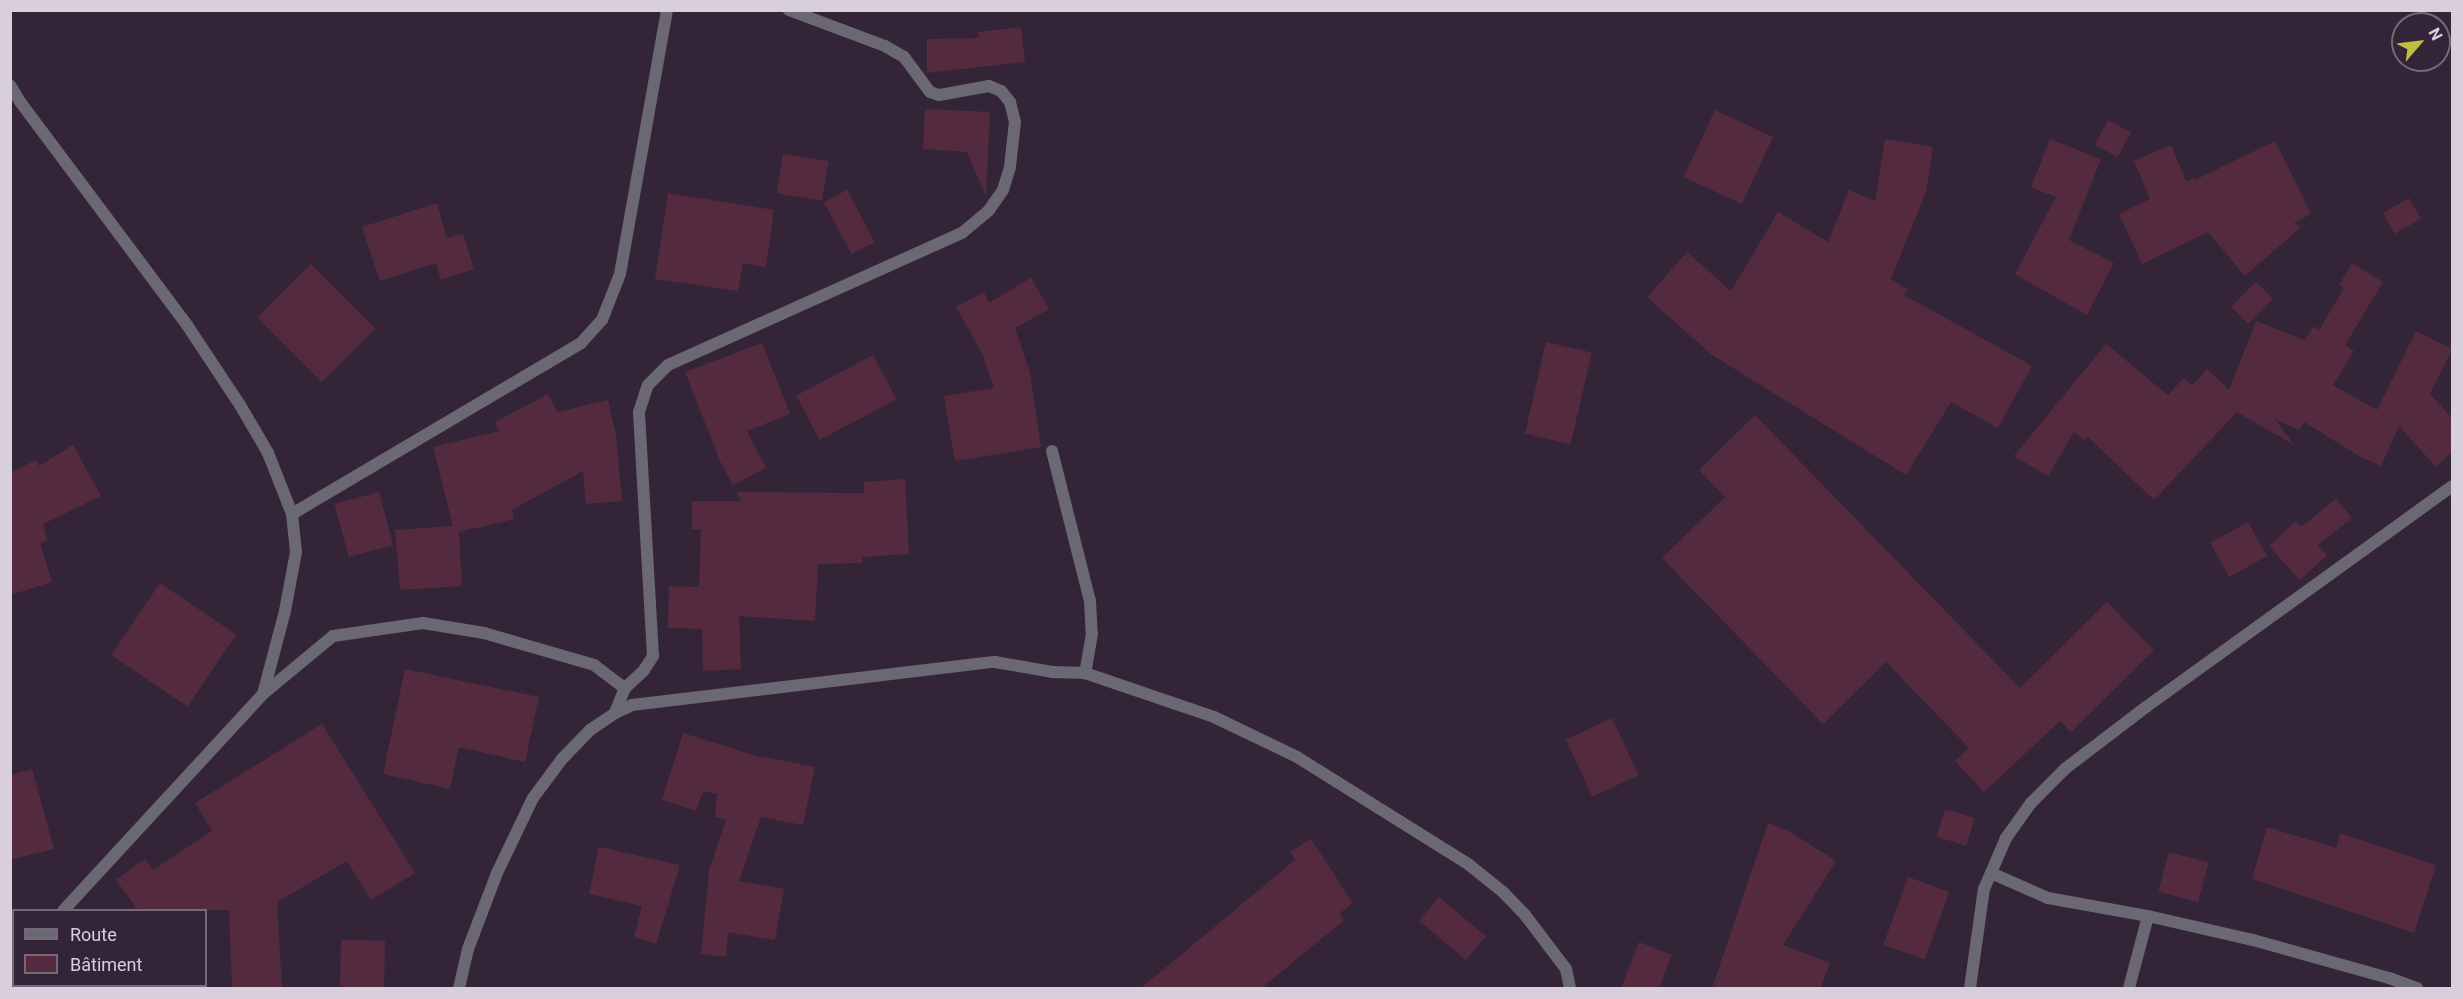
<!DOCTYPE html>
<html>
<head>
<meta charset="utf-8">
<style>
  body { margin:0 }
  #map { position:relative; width:2463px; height:999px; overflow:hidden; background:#342437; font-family:Roboto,sans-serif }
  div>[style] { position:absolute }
  .building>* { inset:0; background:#542b3e; transform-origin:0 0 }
  .minor>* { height:12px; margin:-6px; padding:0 6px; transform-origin:6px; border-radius:6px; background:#696873 }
  .tertiary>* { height:12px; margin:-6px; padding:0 6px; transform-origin:6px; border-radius:6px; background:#696873 }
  span { translate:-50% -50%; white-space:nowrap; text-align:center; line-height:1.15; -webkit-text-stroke:4.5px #342437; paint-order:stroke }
  .frame { position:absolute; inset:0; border:12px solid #d9cedb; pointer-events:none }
  .legend { position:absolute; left:12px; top:909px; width:195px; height:78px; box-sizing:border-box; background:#342437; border:2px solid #766879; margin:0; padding:8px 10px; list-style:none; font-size:18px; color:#d9cedb }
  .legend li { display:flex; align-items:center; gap:12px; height:30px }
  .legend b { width:30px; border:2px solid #766879 }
  .north { position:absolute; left:2391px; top:12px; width:60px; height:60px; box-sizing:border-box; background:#342437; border:2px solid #766879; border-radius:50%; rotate:62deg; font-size:16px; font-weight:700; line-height:24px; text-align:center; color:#d9cedb }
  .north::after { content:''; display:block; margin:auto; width:21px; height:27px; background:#bebf42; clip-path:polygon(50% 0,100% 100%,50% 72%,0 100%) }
</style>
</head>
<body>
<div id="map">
  <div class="building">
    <i style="clip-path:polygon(1021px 27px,1025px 62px,927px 73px,927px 39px,979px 38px,978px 32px)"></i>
    <i style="clip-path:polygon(925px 109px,990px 112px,986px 196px,967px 152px,923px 149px)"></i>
    <i style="left:1715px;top:110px;width:64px;height:74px;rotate:25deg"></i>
    <i style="left:2108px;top:120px;width:26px;height:28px;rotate:28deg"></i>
    <i style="clip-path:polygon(1885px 139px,1933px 147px,1926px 192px,1891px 279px,1908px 290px,1904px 295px,2032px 366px,1998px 428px,1951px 402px,1906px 475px,1712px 355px,1647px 297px,1687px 252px,1731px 291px,1778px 212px,1828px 242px,1849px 190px,1875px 201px)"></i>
    <i style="clip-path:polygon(2050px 139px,2101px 159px,2069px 240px,2114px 263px,2087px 315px,2015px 274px,2056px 197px,2031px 187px)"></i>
    <i style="clip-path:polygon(2275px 141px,2311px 214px,2294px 223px,2301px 227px,2245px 276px,2208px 232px,2142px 264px,2119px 214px,2150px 199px,2134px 161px,2171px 145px,2186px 181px,2194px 178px,2195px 180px)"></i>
    <i style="left:783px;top:154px;width:46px;height:40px;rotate:9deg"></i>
    <i style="left:847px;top:190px;width:59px;height:26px;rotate:62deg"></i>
    <i style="clip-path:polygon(668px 193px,774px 210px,766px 267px,743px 263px,738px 291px,655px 279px)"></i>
    <i style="left:2409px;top:198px;width:24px;height:30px;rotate:60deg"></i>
    <i style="clip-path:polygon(437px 203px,447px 238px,463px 234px,474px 269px,441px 280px,436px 263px,380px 281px,362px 227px)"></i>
    <i style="clip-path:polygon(2352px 263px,2383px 282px,2345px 345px,2354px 351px,2333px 385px,2377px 410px,2416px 331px,2452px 349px,2430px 394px,2452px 418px,2452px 452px,2436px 467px,2399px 426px,2381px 466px,2359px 456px,2304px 422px,2299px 430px,2275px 419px,2294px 445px,2237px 412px,2154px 500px,2088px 437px,2085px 440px,2074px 432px,2048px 476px,2014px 456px,2106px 344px,2168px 395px,2184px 378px,2192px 386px,2207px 369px,2229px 390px,2256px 321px,2305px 340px,2314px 326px,2319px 330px,2344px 288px,2339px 285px)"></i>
    <i style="left:311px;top:264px;width:91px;height:76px;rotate:45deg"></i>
    <i style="clip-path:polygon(1031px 278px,1049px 309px,1015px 328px,1030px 373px,1041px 447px,955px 461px,944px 396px,994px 388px,982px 353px,956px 307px,984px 292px,989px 303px)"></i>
    <i style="left:2256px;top:282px;width:24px;height:35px;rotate:45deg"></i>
    <i style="left:1546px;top:342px;width:47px;height:94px;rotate:13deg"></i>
    <i style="clip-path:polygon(762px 343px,790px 414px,747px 431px,766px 468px,733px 485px,720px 461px,685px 372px)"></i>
    <i style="left:873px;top:355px;width:50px;height:87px;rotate:62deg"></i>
    <i style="clip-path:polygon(548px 394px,557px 412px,608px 400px,616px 436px,622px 501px,586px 504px,583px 471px,512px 510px,514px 519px,459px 532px,462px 586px,400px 590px,395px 530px,453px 526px,433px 447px,499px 431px,495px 422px)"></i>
    <i style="clip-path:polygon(1755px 415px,2020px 688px,2107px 602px,2154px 650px,2071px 732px,2060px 721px,1984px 792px,1955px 761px,1969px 748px,1886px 662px,1823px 724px,1662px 558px,1725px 497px,1699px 470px)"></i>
    <i style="clip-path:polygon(73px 445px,101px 496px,43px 524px,47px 541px,40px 543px,52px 582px,10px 595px,10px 473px,36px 460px,39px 466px)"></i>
    <i style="clip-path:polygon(905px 479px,909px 554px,862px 557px,862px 563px,818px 564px,815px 621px,739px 616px,741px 669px,703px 671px,702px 629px,668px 628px,669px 586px,699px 587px,701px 529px,692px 529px,692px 501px,741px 501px,736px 492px,864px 493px,864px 482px)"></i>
    <i style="left:379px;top:492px;width:55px;height:46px;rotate:75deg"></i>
    <i style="clip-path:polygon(2336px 499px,2352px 518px,2318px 545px,2327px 555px,2300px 580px,2269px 546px,2296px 521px,2301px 527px)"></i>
    <i style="left:2248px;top:522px;width:39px;height:43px;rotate:61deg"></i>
    <i style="left:160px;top:583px;width:92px;height:87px;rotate:34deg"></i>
    <i style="clip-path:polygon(405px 669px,539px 697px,525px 762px,459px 747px,450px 789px,383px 774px)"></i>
    <i style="left:1612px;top:718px;width:63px;height:51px;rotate:65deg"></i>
    <i style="clip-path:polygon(322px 724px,415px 873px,371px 900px,347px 861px,277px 902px,282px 988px,232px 988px,229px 910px,138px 910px,116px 880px,145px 859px,153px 870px,212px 831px,195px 803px)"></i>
    <i style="clip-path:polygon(683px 733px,753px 755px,815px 767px,803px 825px,761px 817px,739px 881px,784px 889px,775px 940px,728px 932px,726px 957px,701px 954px,709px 871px,726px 820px,715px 817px,717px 794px,703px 791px,696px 811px,662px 800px)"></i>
    <i style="clip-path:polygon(32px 769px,54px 849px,10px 860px,10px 775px)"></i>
    <i style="left:1945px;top:809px;width:31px;height:29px;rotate:17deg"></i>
    <i style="clip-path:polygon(1768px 823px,1789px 831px,1836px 861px,1783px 945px,1830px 963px,1821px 988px,1712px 988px)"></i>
    <i style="clip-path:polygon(2267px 827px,2336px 848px,2340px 833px,2436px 865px,2414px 933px,2252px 879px)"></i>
    <i style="clip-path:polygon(1311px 839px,1353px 903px,1340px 913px,1344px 920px,1262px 988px,1141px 988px,1295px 860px,1290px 852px)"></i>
    <i style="clip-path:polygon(599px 847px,680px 865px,656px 944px,634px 937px,642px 906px,589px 894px)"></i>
    <i style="left:2169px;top:852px;width:41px;height:41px;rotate:15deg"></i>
    <i style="left:1908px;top:877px;width:44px;height:72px;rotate:20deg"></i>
    <i style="left:1439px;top:897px;width:61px;height:31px;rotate:40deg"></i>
    <i style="left:341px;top:940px;width:44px;height:47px;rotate:1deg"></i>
    <i style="clip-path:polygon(1639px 942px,1672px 955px,1659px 988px,1621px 988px)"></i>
  </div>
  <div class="minor">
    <i style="left:10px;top:85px;width:21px;rotate:59deg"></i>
    <i style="left:21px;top:103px;width:277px;rotate:53.2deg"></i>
    <i style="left:187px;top:325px;width:96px;rotate:56.5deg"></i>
    <i style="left:240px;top:405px;width:56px;rotate:59.7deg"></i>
    <i style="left:268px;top:453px;width:66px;rotate:68.5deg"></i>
    <i style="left:292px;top:514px;width:38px;rotate:84deg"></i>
    <i style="left:296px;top:552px;width:60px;rotate:100.6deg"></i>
    <i style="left:285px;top:611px;width:86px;rotate:104.8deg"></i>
    <i style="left:263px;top:694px;width:294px;rotate:132.7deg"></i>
    <i style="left:1052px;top:451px;width:155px;rotate:75.8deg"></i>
    <i style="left:1090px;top:601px;width:33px;rotate:87deg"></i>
    <i style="left:1092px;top:634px;width:40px;rotate:100deg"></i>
    <i style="left:292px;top:514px;width:336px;rotate:-30.6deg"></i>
    <i style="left:581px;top:343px;width:31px;rotate:-48deg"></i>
    <i style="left:602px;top:320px;width:49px;rotate:-68.6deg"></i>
    <i style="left:620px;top:274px;width:268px;rotate:-79.9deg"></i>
    <i style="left:625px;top:688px;width:26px;rotate:-43deg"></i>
    <i style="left:644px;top:670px;width:17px;rotate:-57deg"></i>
    <i style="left:653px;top:656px;width:244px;rotate:-93.3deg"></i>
    <i style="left:639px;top:412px;width:28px;rotate:-72deg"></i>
    <i style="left:648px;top:385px;width:28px;rotate:-45deg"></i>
    <i style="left:668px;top:365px;width:322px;rotate:-24.2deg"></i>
    <i style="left:962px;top:233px;width:35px;rotate:-40deg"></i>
    <i style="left:989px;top:210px;width:24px;rotate:-55deg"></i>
    <i style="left:1003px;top:190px;width:24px;rotate:-73deg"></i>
    <i style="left:1010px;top:167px;width:45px;rotate:-83.7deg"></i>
    <i style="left:1015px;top:122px;width:21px;rotate:-104deg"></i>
    <i style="left:1010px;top:102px;width:14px;rotate:-129deg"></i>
    <i style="left:1001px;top:91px;width:13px;rotate:-157deg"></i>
    <i style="left:989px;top:86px;width:51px;rotate:169.8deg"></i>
    <i style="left:939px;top:95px;width:9px;rotate:-162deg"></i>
    <i style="left:930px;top:92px;width:44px;rotate:-126.6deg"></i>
    <i style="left:904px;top:57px;width:22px;rotate:-150deg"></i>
    <i style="left:885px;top:46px;width:103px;rotate:-159.4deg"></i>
    <i style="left:263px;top:694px;width:91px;rotate:-39.6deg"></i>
    <i style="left:333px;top:636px;width:91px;rotate:-8.2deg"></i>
    <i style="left:423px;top:623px;width:62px;rotate:9.3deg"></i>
    <i style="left:484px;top:633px;width:115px;rotate:16.2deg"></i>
    <i style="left:594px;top:665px;width:39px;rotate:37deg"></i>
    <i style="left:625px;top:688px;width:27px;rotate:112deg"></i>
    <i style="left:1991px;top:873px;width:62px;rotate:23.7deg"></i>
    <i style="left:2048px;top:898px;width:102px;rotate:10.2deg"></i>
    <i style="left:2148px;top:916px;width:108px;rotate:12.9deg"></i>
    <i style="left:2253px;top:940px;width:141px;rotate:15.6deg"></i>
    <i style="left:2389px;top:978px;width:30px;rotate:20deg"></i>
    <i style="left:10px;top:968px;width:5px;rotate:-37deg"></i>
    <i style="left:459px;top:988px;width:40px;rotate:-77deg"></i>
    <i style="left:468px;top:949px;width:81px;rotate:-69.1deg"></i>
    <i style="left:497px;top:873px;width:83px;rotate:-64.4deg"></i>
    <i style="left:533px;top:798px;width:49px;rotate:-53.4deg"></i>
    <i style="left:562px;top:759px;width:40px;rotate:-46deg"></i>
    <i style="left:590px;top:730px;width:30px;rotate:-34deg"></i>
    <i style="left:615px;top:713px;width:19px;rotate:-25deg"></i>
    <i style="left:632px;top:705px;width:366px;rotate:-6.8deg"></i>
    <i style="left:995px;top:662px;width:59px;rotate:9.8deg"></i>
    <i style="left:1053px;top:672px;width:32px;rotate:2deg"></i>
    <i style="left:1085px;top:673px;width:136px;rotate:18.8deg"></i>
    <i style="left:1214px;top:717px;width:92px;rotate:25.7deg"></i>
    <i style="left:1297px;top:757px;width:202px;rotate:32deg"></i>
    <i style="left:1468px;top:864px;width:45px;rotate:38.7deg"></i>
    <i style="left:1503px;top:892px;width:32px;rotate:46deg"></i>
    <i style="left:1525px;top:915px;width:68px;rotate:52.8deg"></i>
    <i style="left:1566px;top:969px;width:19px;rotate:78deg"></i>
    <i style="left:2129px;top:988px;width:74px;rotate:-75.2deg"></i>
  </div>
  <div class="tertiary">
    <i style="left:1970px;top:988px;width:100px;rotate:-82deg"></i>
    <i style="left:1984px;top:889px;width:56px;rotate:-66.7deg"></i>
    <i style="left:2006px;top:838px;width:43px;rotate:-54.5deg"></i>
    <i style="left:2031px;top:803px;width:49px;rotate:-45deg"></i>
    <i style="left:2066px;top:768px;width:101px;rotate:-37.3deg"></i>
    <i style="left:2146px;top:707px;width:377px;rotate:-35.8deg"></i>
  </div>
  <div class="frame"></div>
  <ul class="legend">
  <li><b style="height:8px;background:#696873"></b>Route</li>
  <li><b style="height:16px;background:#542b3e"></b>Bâtiment</li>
  </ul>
  <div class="north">N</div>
</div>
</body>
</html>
